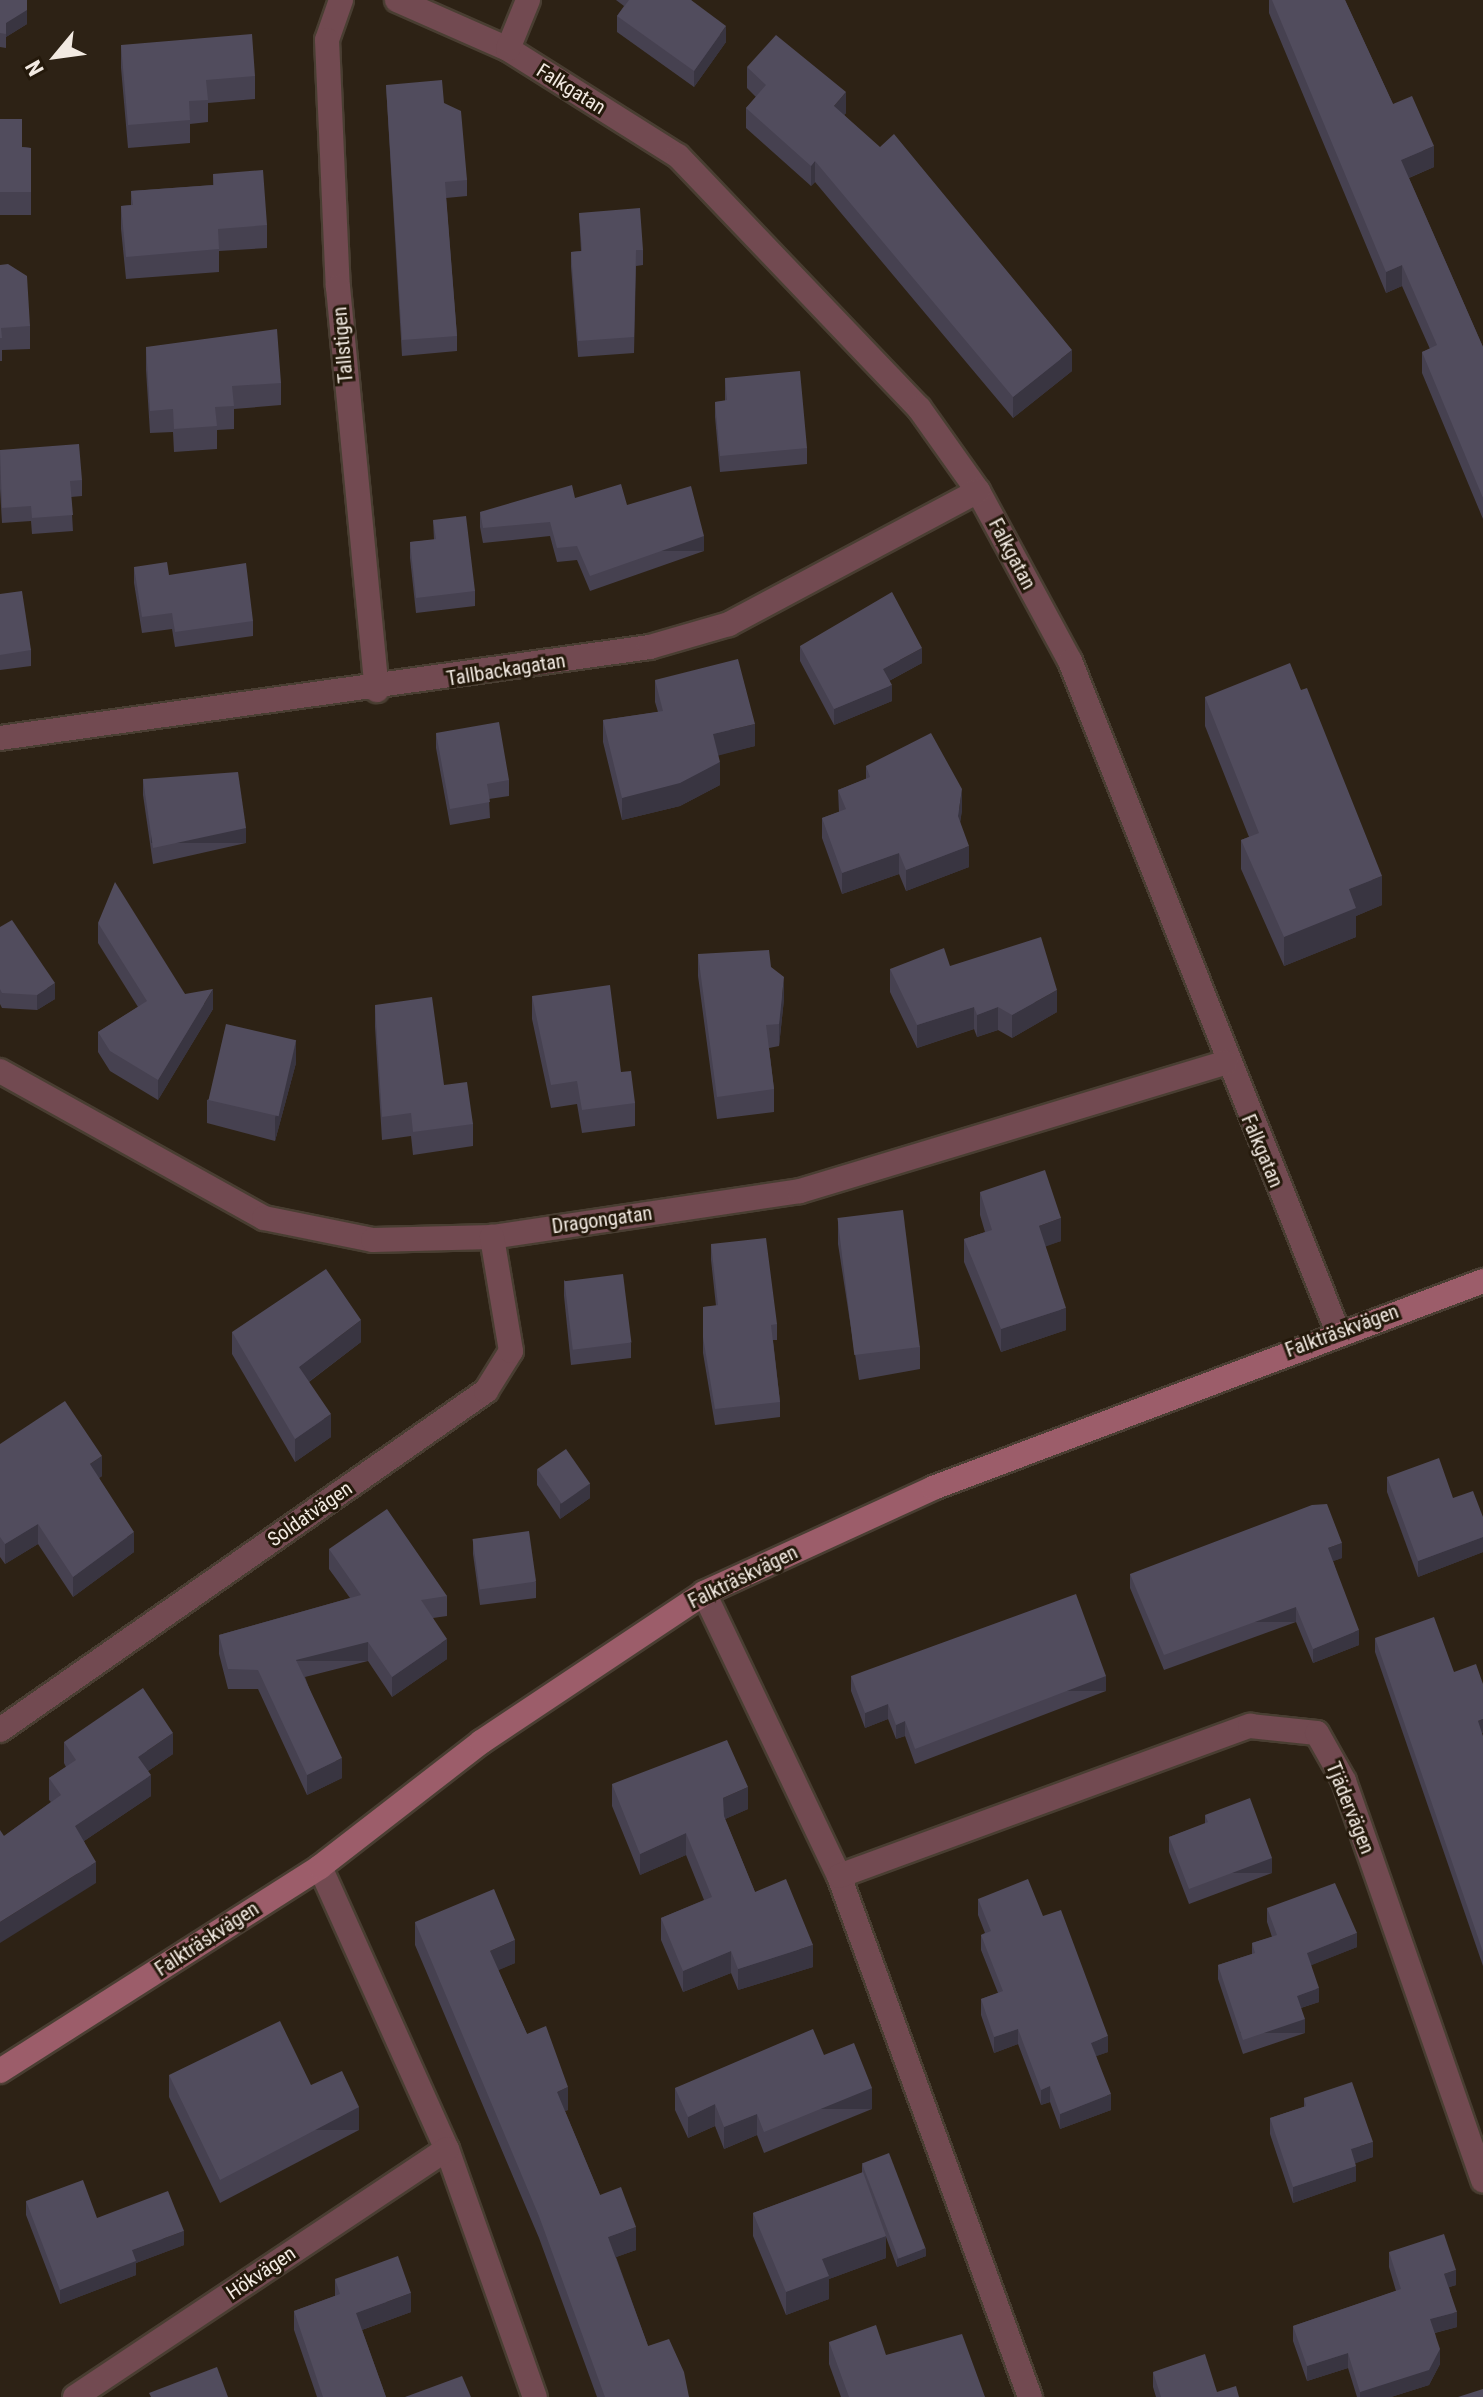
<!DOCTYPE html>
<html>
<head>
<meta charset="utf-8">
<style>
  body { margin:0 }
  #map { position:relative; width:1483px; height:2397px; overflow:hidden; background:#2d2215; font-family:"Roboto Condensed",sans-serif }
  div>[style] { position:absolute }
  .roads { filter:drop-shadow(2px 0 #493e32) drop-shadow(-2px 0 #493e32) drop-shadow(0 2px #493e32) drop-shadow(0 -2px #493e32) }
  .street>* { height:24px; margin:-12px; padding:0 12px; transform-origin:12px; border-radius:12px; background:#724a51 }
  .secondary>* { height:24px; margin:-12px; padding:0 12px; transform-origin:12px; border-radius:12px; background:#9c5d6a }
  .wall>* { inset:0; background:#464150 }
  .shaded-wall>* { inset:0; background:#393541; transform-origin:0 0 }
  .building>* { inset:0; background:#514c5d; transform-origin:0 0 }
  span { translate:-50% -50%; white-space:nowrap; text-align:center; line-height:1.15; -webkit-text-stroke:6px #24190b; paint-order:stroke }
  .street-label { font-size:20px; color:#f2eae2 }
  .north { position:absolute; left:16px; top:16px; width:80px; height:80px; -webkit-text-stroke:6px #24190b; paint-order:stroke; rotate:241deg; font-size:22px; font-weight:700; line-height:32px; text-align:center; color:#f2eae2 }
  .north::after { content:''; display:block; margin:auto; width:28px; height:36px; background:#f2eae2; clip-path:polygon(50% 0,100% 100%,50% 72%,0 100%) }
</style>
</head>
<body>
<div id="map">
  <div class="roads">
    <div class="street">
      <i style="left:341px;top:0;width:42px;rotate:109.3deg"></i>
      <i style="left:327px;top:40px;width:247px;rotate:87.5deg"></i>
      <i style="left:338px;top:287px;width:405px;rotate:84.5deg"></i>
      <i style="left:397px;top:0;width:121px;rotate:23.8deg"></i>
      <i style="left:508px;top:49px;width:201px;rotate:32.2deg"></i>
      <i style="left:678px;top:156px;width:349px;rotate:46.3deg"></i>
      <i style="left:919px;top:408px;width:102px;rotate:54.6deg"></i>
      <i style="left:978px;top:491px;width:193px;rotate:61.6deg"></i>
      <i style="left:1070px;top:661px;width:723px;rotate:68.23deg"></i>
      <i style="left:508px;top:49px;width:53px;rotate:-67.8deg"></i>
      <i style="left:0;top:738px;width:656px;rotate:-7.97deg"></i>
      <i style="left:650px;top:647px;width:82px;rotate:-16.2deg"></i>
      <i style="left:729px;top:624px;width:282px;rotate:-28.1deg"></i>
      <i style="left:0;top:1071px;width:302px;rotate:29.1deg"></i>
      <i style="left:264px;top:1218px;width:111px;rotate:11.4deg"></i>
      <i style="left:373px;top:1240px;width:119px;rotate:-1.4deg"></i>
      <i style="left:492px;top:1237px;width:311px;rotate:-8.5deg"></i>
      <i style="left:800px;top:1191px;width:444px;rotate:-16.8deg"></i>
      <i style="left:704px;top:1593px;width:314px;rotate:64.5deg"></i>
      <i style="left:839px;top:1876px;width:555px;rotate:69.87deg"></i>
      <i style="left:0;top:1730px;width:593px;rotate:-34.9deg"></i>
      <i style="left:486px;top:1391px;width:47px;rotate:-58deg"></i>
      <i style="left:511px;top:1351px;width:116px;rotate:-99.5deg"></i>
      <i style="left:320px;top:1867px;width:309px;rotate:65.8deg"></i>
      <i style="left:447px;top:2149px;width:263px;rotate:70.5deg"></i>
      <i style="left:839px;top:1876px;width:438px;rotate:-20.1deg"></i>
      <i style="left:1250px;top:1726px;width:67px;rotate:6deg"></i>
      <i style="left:1317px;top:1733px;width:55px;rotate:60.6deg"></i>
      <i style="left:1344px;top:1781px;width:423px;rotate:70.8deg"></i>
      <i style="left:75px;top:2397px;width:447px;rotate:-33.7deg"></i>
    </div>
    <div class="secondary">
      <i style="left:0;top:2071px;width:379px;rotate:-32.5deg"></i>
      <i style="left:320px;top:1867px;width:204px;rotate:-37.8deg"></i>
      <i style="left:481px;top:1742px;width:268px;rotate:-33.7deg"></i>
      <i style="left:704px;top:1593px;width:252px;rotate:-24.6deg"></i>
      <i style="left:933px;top:1488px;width:588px;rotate:-20.62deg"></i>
    </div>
  </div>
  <div class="wall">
    <i style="clip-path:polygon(0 0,27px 0,27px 24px,6px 37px,6px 48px,0 47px)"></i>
    <i style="clip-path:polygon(616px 0,691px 0,726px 42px,694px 87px,617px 32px,617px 16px,624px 6px)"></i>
    <i style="clip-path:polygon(1269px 0,1345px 0,1393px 104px,1434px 167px,1409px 178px,1483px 347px,1483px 519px,1422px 373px,1422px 352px,1430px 349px,1402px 286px,1386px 293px,1269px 13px)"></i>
    <i style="clip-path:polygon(121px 45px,255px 76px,255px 99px,208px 103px,208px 122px,190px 124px,190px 143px,128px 148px,121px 68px)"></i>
    <i style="clip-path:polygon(747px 67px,846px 113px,844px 115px,1072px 371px,1013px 418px,815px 182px,811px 186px,746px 128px,746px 108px,756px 97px,747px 88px)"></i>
    <i style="clip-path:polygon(386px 85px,444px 103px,467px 180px,467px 196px,446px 198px,457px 336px,457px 351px,402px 356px)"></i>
    <i style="clip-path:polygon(0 119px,22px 147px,31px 148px,31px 215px,0 215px)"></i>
    <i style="clip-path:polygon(213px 174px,267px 225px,267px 248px,219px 251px,219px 272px,126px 279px,121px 229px,121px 206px,131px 205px,131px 191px,213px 185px)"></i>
    <i style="clip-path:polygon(579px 213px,643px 250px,643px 265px,636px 266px,634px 353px,578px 357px,571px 267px,571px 252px,581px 251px)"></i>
    <i style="clip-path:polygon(0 265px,30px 326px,30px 349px,2px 350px,2px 361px,0 361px)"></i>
    <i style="clip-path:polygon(146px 347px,281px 383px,281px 405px,234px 409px,234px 429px,217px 430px,217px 449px,174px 452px,173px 432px,150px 433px,146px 370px)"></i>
    <i style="clip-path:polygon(725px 378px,807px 448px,807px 464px,720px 472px,715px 417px,715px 402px,725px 401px)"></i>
    <i style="clip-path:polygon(0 450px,82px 480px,82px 496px,71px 497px,73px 531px,32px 534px,31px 521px,2px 523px,0 489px)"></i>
    <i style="clip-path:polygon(575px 498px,627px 505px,704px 551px,590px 591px,577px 560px,557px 562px,550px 536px,483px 543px,480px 527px,480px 512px)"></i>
    <i style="clip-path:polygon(433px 520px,475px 591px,475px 606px,416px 613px,410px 558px,410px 542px,434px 540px)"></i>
    <i style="clip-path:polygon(134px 567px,169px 575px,253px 621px,253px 636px,175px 647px,172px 629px,142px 633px,134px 583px)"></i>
    <i style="clip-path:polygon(0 594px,31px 650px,31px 666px,0 670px)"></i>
    <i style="clip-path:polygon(800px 646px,922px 663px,889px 681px,892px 701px,834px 725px,800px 661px)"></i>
    <i style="clip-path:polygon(655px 680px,755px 746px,718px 755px,720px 785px,680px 806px,622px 820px,603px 742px,603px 720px,658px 712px,655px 702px)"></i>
    <i style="clip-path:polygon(1301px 690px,1382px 905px,1356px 916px,1356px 937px,1284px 966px,1241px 869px,1241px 840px,1249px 837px,1205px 726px,1205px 697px)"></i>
    <i style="clip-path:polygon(436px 733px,509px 780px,509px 796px,489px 799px,490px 818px,450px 825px,436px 748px)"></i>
    <i style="clip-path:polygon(866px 766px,962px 810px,960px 822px,969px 867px,906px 891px,899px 874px,842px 894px,822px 838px,822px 818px,839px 812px,838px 790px,866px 779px)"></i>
    <i style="clip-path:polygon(143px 779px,246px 843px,153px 864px,143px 795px)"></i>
    <i style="clip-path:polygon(98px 923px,185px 994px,213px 1009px,158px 1100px,110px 1071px,98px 1052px,98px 1032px,138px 1007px,98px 943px)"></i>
    <i style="clip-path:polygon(0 927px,55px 999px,37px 1010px,2px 1008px,0 1004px)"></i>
    <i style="clip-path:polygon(698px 954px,771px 967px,784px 999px,779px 1046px,769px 1048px,774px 1089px,774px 1112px,717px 1119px,698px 976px)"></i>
    <i style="clip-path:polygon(950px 966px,1057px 1012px,1012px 1038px,998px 1030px,977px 1037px,974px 1029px,917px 1048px,890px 992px,890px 969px)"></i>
    <i style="clip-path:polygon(532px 996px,621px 1072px,635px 1103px,635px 1126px,582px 1133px,577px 1104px,551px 1108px,532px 1019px)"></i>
    <i style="clip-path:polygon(375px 1005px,444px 1085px,473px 1124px,473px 1146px,413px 1155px,411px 1136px,382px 1140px,375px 1027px)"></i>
    <i style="clip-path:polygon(296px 1063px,275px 1141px,207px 1123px,207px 1100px)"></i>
    <i style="clip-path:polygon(980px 1192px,1061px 1241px,1045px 1246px,1066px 1330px,1001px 1352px,964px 1262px,964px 1239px,985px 1232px,980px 1215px)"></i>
    <i style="clip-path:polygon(838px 1221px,920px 1347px,920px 1369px,859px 1380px,838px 1244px)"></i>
    <i style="clip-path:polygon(711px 1244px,777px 1324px,777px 1340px,773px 1340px,780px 1402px,780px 1417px,715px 1425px,703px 1353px,703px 1307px,716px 1306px,711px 1260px)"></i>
    <i style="clip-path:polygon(564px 1280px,631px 1343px,631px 1358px,571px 1365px,564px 1296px)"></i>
    <i style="clip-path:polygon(232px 1332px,361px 1342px,309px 1382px,331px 1437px,295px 1462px,232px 1354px)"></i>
    <i style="clip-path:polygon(0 1444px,102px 1476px,99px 1478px,134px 1552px,73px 1597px,38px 1544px,5px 1564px,0 1557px)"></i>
    <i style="clip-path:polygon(537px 1469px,590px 1498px,560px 1519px,537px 1485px)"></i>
    <i style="clip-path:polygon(1387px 1477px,1453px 1498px,1483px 1517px,1483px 1552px,1418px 1577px,1387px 1492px)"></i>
    <i style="clip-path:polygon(473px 1539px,536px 1582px,536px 1598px,480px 1605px,473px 1554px)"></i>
    <i style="clip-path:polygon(329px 1549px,447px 1596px,447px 1616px,433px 1618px,447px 1659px,392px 1697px,368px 1661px,305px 1677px,342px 1778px,307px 1795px,258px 1689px,228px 1689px,219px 1654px,219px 1635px,350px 1598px,329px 1569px)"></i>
    <i style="clip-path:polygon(1342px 1558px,1333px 1561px,1359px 1645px,1313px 1663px,1296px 1622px,1164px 1670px,1130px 1588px,1130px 1574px)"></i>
    <i style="clip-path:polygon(1375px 1638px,1454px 1672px,1482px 1734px,1483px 1966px,1375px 1652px)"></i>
    <i style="clip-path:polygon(851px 1676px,1106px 1691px,915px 1764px,905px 1736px,896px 1739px,888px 1719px,865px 1728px,851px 1691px)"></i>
    <i style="clip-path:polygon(64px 1742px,173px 1754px,148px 1771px,151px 1796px,84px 1841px,96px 1883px,4px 1836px,51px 1802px,49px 1800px,49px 1778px,66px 1767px,64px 1763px)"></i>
    <i style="clip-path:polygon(612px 1784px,748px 1809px,725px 1819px,755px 1892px,813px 1967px,738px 1990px,731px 1973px,683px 1992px,661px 1940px,661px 1918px,704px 1900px,686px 1855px,640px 1875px,612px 1806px)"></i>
    <i style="clip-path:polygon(1205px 1815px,1272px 1873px,1189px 1904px,1169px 1852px,1169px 1837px,1205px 1824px)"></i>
    <i style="clip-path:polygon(978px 1899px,1043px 1916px,1108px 2052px,1096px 2056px,1111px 2110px,1060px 2129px,1050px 2102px,1041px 2105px,1018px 2044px,994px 2053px,981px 2015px,981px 1999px,998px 1993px,981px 1950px,981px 1935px,985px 1933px,978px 1915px)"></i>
    <i style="clip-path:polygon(1267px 1908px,1357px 1947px,1311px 1965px,1319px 2002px,1301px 2008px,1305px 2033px,1243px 2054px,1218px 1979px,1218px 1965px,1252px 1954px,1252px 1943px,1272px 1937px,1267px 1922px)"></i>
    <i style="clip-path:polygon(415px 1922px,515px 1963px,498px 1970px,527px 2034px,568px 2110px,565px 2111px,600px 2195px,636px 2250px,616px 2257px,648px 2346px,689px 2397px,597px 2397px,539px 2238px,415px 1945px)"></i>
    <i style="clip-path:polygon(824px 2055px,872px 2109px,764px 2153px,757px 2135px,724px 2149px,715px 2126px,688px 2138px,675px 2110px,675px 2088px)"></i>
    <i style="clip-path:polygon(169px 2075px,311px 2085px,359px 2130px,220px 2203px,169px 2097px)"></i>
    <i style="clip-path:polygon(1304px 2098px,1373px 2157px,1355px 2163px,1356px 2181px,1293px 2203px,1270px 2134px,1270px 2118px,1304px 2107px)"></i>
    <i style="clip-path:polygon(862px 2164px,926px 2256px,897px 2267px,886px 2237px,886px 2258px,829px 2279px,829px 2299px,786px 2315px,753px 2236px,753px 2213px,862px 2173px)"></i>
    <i style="clip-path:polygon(26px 2201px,97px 2218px,184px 2245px,136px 2263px,136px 2275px,60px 2304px,26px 2215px)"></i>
    <i style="clip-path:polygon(1389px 2252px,1456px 2285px,1449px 2287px,1457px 2327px,1435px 2333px,1440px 2364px,1429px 2385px,1391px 2397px,1357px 2397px,1348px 2368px,1307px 2381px,1293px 2341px,1293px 2326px,1396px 2291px,1389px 2267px)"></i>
    <i style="clip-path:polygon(335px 2279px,411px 2312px,362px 2330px,386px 2397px,317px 2397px,294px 2330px,294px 2311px,335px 2296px)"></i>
    <i style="clip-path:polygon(829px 2342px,886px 2355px,985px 2397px,841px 2397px,829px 2364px)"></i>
    <i style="clip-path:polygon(1153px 2372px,1217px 2392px,1239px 2397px,1156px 2397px,1153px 2387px)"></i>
  </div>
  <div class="shaded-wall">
    <i style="clip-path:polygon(27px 0,27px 24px,6px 37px,6px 23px)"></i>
    <i style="clip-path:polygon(726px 26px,726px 42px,694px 87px,694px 71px)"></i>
    <i style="clip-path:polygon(846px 92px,846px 113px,834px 126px,834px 106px)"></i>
    <i style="clip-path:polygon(1434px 146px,1434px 167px,1401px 181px,1401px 160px)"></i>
    <i style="clip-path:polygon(815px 161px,815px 182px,811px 186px,811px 166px)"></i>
    <i style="clip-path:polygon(1402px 265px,1402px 286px,1386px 293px,1386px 272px)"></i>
    <i style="clip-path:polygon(1072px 350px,1072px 371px,1013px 418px,1013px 397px)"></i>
    <i style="left:704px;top:536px;width:15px;height:121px;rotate:90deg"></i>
    <i style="clip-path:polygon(922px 648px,922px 663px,883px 684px,883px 669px)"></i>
    <i style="clip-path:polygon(892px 685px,892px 701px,834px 725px,834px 709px)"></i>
    <i style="clip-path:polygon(755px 724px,755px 746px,713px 757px,713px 734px)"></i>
    <i style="clip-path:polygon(720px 762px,720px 785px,680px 806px,622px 820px,622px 798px)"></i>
    <i style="clip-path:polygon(962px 789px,962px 810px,958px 837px,958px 816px)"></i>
    <i style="left:246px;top:828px;width:15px;height:95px;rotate:90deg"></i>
    <i style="clip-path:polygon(969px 846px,969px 867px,906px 891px,906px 870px)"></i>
    <i style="clip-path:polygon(899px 853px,899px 874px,842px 894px,842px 873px)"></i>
    <i style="clip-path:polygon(1382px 876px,1382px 905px,1356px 916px,1356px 937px,1284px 966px,1284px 937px,1349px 889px)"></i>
    <i style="clip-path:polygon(784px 977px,784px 999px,779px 1046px,779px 1024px)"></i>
    <i style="clip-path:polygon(55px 983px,55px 999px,37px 1010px,37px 995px)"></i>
    <i style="clip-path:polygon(213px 989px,213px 1009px,158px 1100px,158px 1080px)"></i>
    <i style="clip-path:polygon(1057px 990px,1057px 1012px,1012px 1038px,1012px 1015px)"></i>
    <i style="clip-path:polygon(974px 1007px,974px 1029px,917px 1048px,917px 1025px)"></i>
    <i style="clip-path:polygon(998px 1007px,998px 1030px,977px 1037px,977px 1015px)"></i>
    <i style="clip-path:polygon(296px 1040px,296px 1063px,275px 1141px,275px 1118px)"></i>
    <i style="clip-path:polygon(1061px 1218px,1061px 1241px,1039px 1249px,1039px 1226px)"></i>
    <i style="clip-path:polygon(1066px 1308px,1066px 1330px,1001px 1352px,1001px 1329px)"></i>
    <i style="clip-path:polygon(361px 1320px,361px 1342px,299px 1389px,299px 1367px)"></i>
    <i style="clip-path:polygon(331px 1414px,331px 1437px,295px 1462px,295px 1439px)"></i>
    <i style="clip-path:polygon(102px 1456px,102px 1476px,90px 1484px,90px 1464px)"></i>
    <i style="clip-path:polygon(590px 1483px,590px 1498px,560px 1519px,560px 1504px)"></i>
    <i style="clip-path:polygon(38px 1524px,38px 1544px,5px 1564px,5px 1544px)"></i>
    <i style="clip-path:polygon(134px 1532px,134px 1552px,73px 1597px,73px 1577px)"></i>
    <i style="clip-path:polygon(1483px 1537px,1483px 1552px,1418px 1577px,1418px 1561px)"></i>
    <i style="clip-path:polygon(1342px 1543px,1342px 1558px,1328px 1563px,1328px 1548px)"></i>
    <i style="left:1296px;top:1607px;width:15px;height:140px;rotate:90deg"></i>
    <i style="clip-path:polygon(1359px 1630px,1359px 1645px,1313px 1663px,1313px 1649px)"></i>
    <i style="clip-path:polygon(447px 1639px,447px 1659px,392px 1697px,392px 1677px)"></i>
    <i style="left:368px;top:1642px;width:19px;height:74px;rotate:90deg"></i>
    <i style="left:1106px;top:1676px;width:15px;height:204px;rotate:90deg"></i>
    <i style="clip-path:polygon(888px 1704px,888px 1719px,865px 1728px,865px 1713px)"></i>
    <i style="clip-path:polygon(1483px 1719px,1483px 1733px,1478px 1735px,1478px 1721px)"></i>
    <i style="clip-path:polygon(905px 1721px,905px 1736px,896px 1739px,896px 1725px)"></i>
    <i style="clip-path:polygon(173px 1733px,173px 1754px,138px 1778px,138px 1757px)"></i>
    <i style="clip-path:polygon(342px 1758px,342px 1778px,307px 1795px,307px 1775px)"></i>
    <i style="clip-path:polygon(151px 1775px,151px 1796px,75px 1847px,75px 1826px)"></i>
    <i style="clip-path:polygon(748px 1787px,748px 1809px,723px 1820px,723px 1798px)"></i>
    <i style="clip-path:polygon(686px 1833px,686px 1855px,640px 1875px,640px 1854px)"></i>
    <i style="left:1272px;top:1858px;width:15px;height:89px;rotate:90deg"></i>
    <i style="clip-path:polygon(96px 1862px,96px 1883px,0 1943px,0 1922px)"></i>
    <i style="clip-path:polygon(1357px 1933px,1357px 1947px,1307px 1967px,1307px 1953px)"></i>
    <i style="clip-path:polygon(515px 1940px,515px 1963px,490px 1974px,490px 1951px)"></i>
    <i style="clip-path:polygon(813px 1945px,813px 1967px,738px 1990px,738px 1969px)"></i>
    <i style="clip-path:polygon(731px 1951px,731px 1973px,683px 1992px,683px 1971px)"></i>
    <i style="clip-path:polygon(1319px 1988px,1319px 2002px,1297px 2009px,1297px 1996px)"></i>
    <i style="left:1305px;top:2019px;width:14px;height:65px;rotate:90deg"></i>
    <i style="clip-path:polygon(1018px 2029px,1018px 2044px,994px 2053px,994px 2037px)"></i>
    <i style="clip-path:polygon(1108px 2036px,1108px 2052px,1091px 2058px,1091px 2043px)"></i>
    <i style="clip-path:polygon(1050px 2086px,1050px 2102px,1041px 2105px,1041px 2090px)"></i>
    <i style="clip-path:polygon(568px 2087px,568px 2110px,557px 2114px,557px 2092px)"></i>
    <i style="left:872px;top:2088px;width:21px;height:117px;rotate:90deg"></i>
    <i style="clip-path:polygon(1111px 2094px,1111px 2110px,1060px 2129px,1060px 2114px)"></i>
    <i style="clip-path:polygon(715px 2104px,715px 2126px,688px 2138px,688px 2117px)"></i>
    <i style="left:359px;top:2107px;width:23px;height:157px;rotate:90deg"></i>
    <i style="clip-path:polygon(757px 2114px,757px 2135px,724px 2149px,724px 2127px)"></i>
    <i style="clip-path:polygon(1373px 2142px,1373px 2157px,1351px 2165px,1351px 2149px)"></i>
    <i style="clip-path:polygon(1356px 2166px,1356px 2181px,1293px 2203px,1293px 2187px)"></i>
    <i style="clip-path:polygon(636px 2227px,636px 2250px,608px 2260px,608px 2237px)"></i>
    <i style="clip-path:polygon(184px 2231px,184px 2245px,136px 2263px,136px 2275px,60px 2304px,60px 2290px,132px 2250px)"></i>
    <i style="clip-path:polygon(886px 2236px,886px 2258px,829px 2279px,829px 2299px,786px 2315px,786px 2292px,822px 2259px)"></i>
    <i style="clip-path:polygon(926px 2248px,926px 2256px,897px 2267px,897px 2259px)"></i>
    <i style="clip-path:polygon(1456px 2270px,1456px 2285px,1444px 2289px,1444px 2274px)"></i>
    <i style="clip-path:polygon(411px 2293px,411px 2312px,356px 2332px,356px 2313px)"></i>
    <i style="clip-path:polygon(1457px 2312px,1457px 2327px,1430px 2334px,1430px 2319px)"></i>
    <i style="clip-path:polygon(1440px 2349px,1440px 2364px,1429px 2385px,1391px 2397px,1360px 2397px,1360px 2392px)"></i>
    <i style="clip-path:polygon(1348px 2353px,1348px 2368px,1307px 2381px,1307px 2366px)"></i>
  </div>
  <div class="building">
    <i style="clip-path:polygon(0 0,27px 0,27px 10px,6px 23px,6px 34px,0 33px)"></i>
    <i style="clip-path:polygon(629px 0,691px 0,726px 26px,694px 71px,617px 16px)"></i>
    <i style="clip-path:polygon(1272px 0,1345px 0,1393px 104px,1412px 96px,1434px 146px,1401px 160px,1483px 347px,1483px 498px,1422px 352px,1437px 345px,1402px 265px,1386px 272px)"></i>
    <i style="clip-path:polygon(252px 34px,255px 76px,206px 80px,208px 100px,189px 101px,190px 120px,128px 125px,121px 45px)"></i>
    <i style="clip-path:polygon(776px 35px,846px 92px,834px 106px,880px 147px,894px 134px,1072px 350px,1013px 397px,815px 161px,811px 166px,746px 108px,766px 85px,747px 67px)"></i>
    <i style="clip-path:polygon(442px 80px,444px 103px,461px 111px,467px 180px,445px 182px,457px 336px,402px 340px,386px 85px)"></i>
    <i style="clip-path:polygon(0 119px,22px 119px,22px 147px,31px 148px,31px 192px,0 192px)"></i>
    <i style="clip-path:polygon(263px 170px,267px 225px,218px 229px,219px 249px,126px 257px,121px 206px,133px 205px,131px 191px,214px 185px,213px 174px)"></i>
    <i style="clip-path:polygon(640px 208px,643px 250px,636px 250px,634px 337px,578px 341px,571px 252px,582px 251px,579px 213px)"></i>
    <i style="clip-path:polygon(8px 264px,27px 276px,30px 326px,1px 328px,2px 338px,0 338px,0 265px)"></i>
    <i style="clip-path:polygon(277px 329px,281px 383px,232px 386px,234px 406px,215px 407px,217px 426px,174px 429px,173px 409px,150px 411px,146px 347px)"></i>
    <i style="clip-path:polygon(800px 371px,807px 448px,720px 456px,715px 402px,727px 400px,725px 378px)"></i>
    <i style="clip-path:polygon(79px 444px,82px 480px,70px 481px,73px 515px,32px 518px,31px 506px,2px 508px,0 450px)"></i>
    <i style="clip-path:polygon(621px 484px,627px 505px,691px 486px,704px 536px,590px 576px,577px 546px,557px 548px,550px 522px,483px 528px,480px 512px,572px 485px,575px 498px)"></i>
    <i style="clip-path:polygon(466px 516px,475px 591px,416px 598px,410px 542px,436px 539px,433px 520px)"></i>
    <i style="clip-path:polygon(167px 562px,169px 575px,246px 563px,253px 621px,175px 632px,172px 613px,142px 617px,134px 567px)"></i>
    <i style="clip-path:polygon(22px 591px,31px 650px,0 655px,0 594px)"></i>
    <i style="clip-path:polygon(892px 592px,922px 648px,883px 669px,892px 685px,834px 709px,800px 646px)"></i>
    <i style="clip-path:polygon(738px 659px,755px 724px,713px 734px,720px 762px,680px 783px,622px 798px,603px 720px,663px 711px,655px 680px)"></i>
    <i style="clip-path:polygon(1290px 663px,1301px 690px,1307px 688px,1382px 876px,1349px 889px,1356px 908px,1284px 937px,1241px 840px,1259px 833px,1205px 697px)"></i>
    <i style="clip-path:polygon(499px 722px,509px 780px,487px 784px,490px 802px,450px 809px,436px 733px)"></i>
    <i style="clip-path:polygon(931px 733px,962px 789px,958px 816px,969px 846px,906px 870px,899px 853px,842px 873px,822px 818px,846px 809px,838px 790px,870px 777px,866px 766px)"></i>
    <i style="clip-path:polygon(238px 772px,246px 828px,153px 848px,143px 779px)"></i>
    <i style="clip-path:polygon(115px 882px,185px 994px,213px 989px,158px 1080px,110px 1051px,98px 1032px,147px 1001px,98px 923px)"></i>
    <i style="clip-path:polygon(12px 920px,55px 983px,37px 995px,2px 993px,0 989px,0 927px)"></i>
    <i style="clip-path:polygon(1041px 937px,1057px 990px,1012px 1015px,998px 1007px,977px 1015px,974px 1007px,917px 1025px,890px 969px,944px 948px,950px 966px)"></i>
    <i style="clip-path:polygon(769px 950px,771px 967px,784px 977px,779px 1024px,766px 1025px,774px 1089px,717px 1097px,698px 954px)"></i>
    <i style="clip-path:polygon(610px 985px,621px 1072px,631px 1071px,635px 1103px,582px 1110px,577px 1081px,551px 1085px,532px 996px)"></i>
    <i style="clip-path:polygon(432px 997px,444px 1085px,467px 1082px,473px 1124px,413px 1132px,411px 1113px,382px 1117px,375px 1005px)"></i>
    <i style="left:226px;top:1024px;width:72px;height:78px;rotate:13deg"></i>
    <i style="clip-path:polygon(1045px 1170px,1061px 1218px,1039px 1226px,1066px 1308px,1001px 1329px,964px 1239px,992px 1230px,980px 1192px)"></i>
    <i style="left:903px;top:1210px;width:138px;height:66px;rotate:83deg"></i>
    <i style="clip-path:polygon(766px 1238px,777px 1324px,771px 1325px,780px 1402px,715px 1409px,703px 1337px,703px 1307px,718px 1305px,711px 1244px)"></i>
    <i style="clip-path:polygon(326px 1269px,361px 1320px,299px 1367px,331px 1414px,295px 1439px,232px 1332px)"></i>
    <i style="left:623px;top:1274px;width:69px;height:59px;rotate:83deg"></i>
    <i style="clip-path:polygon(65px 1401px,102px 1456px,90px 1464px,134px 1532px,73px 1577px,38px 1524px,5px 1544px,0 1537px,0 1444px)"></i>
    <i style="left:566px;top:1449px;width:42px;height:35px;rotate:55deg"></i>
    <i style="clip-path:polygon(1439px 1458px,1453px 1498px,1473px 1491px,1483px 1517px,1483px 1537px,1418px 1561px,1387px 1477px)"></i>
    <i style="clip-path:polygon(1327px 1504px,1342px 1543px,1328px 1548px,1359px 1630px,1313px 1649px,1296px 1607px,1164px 1655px,1130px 1574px,1312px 1505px)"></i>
    <i style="clip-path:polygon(387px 1509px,447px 1596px,421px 1600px,447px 1639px,392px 1677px,368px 1642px,296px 1660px,342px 1758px,307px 1775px,258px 1670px,228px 1669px,219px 1635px,361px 1595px,329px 1549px)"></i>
    <i style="left:529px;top:1531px;width:51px;height:57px;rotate:82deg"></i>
    <i style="clip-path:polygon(1076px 1594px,1106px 1676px,915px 1749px,905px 1721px,896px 1725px,888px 1704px,865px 1713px,851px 1676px)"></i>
    <i style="clip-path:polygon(1434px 1617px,1454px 1672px,1476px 1664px,1483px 1684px,1483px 1719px,1478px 1721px,1483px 1736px,1483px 1952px,1375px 1638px)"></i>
    <i style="clip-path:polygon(143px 1688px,173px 1733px,138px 1757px,151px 1775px,75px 1826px,96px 1862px,0 1922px,0 1830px,4px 1836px,61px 1795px,49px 1778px,76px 1760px,64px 1742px)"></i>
    <i style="clip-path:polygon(727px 1740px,748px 1787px,723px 1798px,724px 1816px,755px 1892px,786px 1879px,813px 1945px,738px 1969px,731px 1951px,683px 1971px,661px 1918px,712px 1897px,686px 1833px,640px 1854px,612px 1784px)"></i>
    <i style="clip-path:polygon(1250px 1798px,1272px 1858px,1189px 1889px,1169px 1837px,1208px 1822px,1205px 1815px)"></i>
    <i style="clip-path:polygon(1028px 1879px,1043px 1916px,1061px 1910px,1108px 2036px,1091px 2043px,1111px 2094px,1060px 2114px,1050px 2086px,1041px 2090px,1018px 2029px,994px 2037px,981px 1999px,1003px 1991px,981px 1935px,991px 1931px,978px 1899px)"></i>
    <i style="clip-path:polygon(1335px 1883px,1357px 1933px,1307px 1953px,1319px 1988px,1297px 1996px,1305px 2019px,1243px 2040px,1218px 1965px,1255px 1953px,1252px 1943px,1277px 1935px,1267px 1908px)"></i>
    <i style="clip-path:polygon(494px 1889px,515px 1940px,490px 1951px,527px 2034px,546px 2026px,568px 2087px,557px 2092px,600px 2195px,621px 2187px,636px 2227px,608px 2237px,648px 2346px,669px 2339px,684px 2372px,689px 2397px,605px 2397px,539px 2216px,415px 1922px)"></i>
    <i style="clip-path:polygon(280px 2021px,311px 2085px,342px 2071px,359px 2107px,220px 2180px,169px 2075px)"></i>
    <i style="clip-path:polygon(813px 2029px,824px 2055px,854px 2043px,872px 2088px,764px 2132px,757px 2114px,724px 2127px,715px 2104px,688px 2117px,675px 2088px)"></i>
    <i style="clip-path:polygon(1352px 2082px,1373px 2142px,1351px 2149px,1356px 2166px,1293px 2187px,1270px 2118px,1306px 2106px,1304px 2098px)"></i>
    <i style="left:889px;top:2153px;width:102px;height:29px;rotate:69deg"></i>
    <i style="clip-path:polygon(863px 2172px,886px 2236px,822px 2259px,829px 2276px,786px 2292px,753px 2213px)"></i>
    <i style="clip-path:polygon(83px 2180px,97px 2218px,168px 2191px,184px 2231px,132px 2250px,136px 2261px,60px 2290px,26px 2201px)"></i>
    <i style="clip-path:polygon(1444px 2234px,1456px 2270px,1444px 2274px,1457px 2312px,1430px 2319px,1440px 2349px,1429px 2370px,1360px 2392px,1348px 2353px,1307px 2366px,1293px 2326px,1401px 2289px,1389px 2252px)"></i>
    <i style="clip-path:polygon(398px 2256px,411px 2293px,356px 2313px,386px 2397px,323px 2397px,294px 2311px,340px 2294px,335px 2279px)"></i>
    <i style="clip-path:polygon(876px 2325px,886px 2355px,962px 2334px,985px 2397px,849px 2397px,829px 2342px)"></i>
    <i style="clip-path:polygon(1205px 2354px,1217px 2392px,1236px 2386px,1239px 2397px,1161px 2397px,1153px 2372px)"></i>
    <i style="clip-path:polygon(217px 2367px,228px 2397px,151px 2397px,149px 2393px)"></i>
    <i style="clip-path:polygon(462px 2376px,471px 2397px,405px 2397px)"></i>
    <i style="clip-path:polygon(1483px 2389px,1483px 2397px,1458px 2397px)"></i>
  </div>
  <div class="street-label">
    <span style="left:571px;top:89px;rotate:32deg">Falkgatan</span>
    <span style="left:343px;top:345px;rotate:-95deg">Tallstigen</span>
    <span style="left:1012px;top:554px;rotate:62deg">Falkgatan</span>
    <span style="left:506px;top:670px;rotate:-9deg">Tallbackagatan</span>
    <span style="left:1262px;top:1151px;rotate:67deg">Falkgatan</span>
    <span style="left:602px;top:1220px;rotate:-8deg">Dragongatan</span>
    <span style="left:1342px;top:1331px;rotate:-20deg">Falkträskvägen</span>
    <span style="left:310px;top:1514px;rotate:-35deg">Soldatvägen</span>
    <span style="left:743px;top:1577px;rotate:-26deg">Falkträskvägen</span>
    <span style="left:1350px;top:1808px;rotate:68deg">Tjädervägen</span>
    <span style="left:207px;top:1939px;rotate:-33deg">Falkträskvägen</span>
    <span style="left:261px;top:2273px;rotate:-34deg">Hökvägen</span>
  </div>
  <div class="north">N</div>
</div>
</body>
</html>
